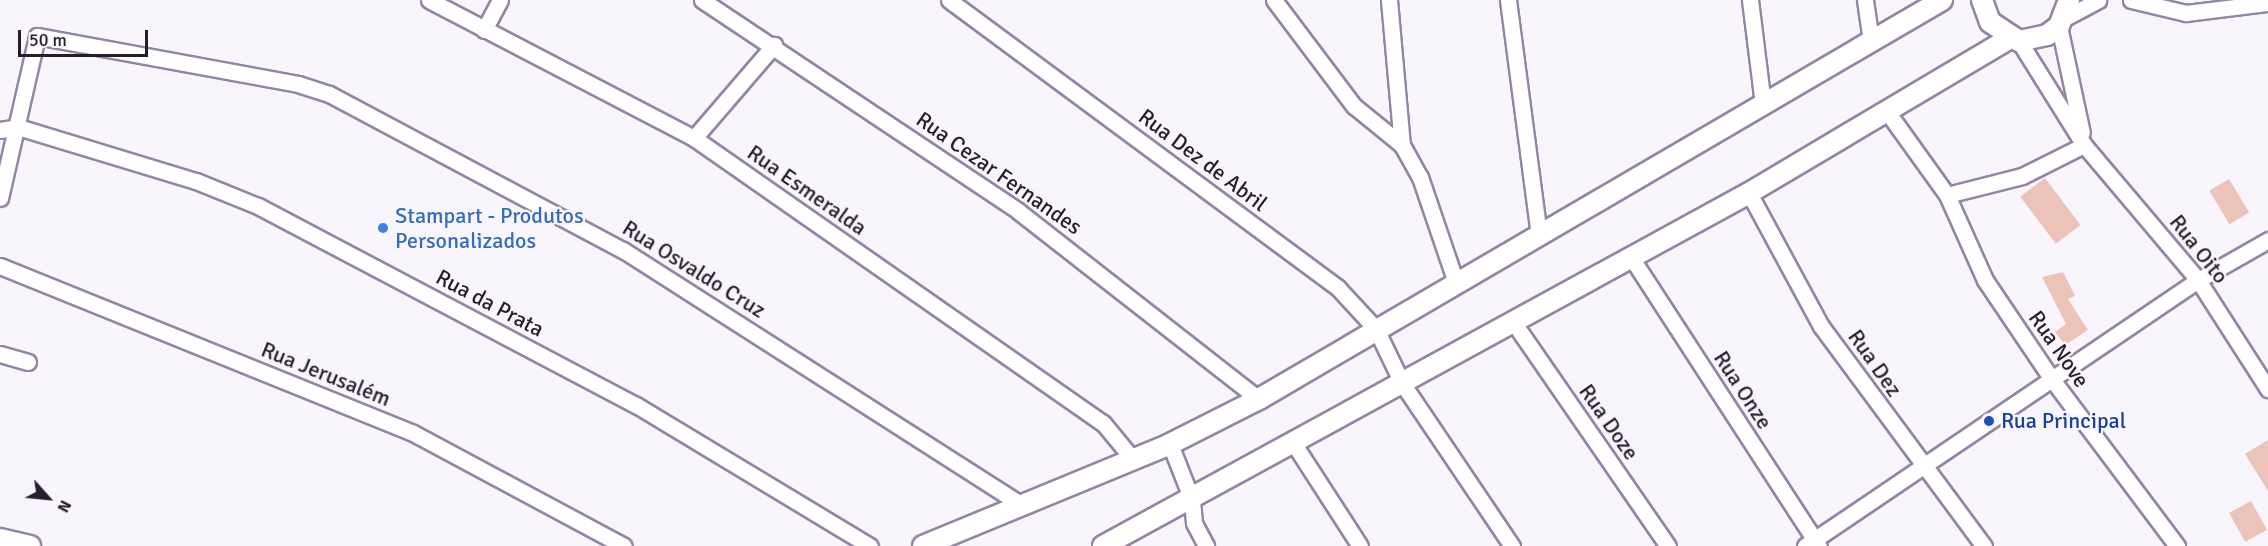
<!DOCTYPE html>
<html>
<head>
<meta charset="utf-8">
<style>
  body { margin:0 }
  #map { position:relative; width:2268px; height:546px; overflow:hidden; background:#f8f5fc; font-family:Signika,sans-serif }
  div>[style] { position:absolute }
  .building>* { inset:0; background:#ecc3b9; transform-origin:0 0 }
  .roads { filter:drop-shadow(2px 0 #9585a4) drop-shadow(-2px 0 #9585a4) drop-shadow(0 2px #9585a4) drop-shadow(0 -2px #9585a4) }
  .minor>* { height:15px; margin:-7.5px; padding:0 7.5px; transform-origin:7.5px; border-radius:7.5px; background:#fff }
  .tertiary>* { height:20px; margin:-10px; padding:0 10px; transform-origin:10px; border-radius:10px; background:#fff }
  .dots>* { width:16px; height:16px; translate:-50% -50%; box-sizing:border-box; border:3px solid #f8f5fc; border-radius:50% }
  span { translate:-50% -50%; white-space:nowrap; text-align:center; line-height:1.15; -webkit-text-stroke:4.5px #f8f5fc; paint-order:stroke }
  .street-label { font-size:22px; color:#251f2b }
  .shop-label { font-size:22px; color:#366cbe }
  .left { translate:0 -50%; text-align:left }
  .transit-label { font-size:22px; color:#164399 }
  .north { position:absolute; left:18px; top:468px; width:60px; height:60px; -webkit-text-stroke:4px #f8f5fc; paint-order:stroke; rotate:117deg; font-size:16px; font-weight:700; line-height:24px; text-align:center; color:#251f2b }
  .north::after { content:''; display:block; margin:auto; width:21px; height:27px; background:#251f2b; clip-path:polygon(50% 0,100% 100%,50% 72%,0 100%) }
  .scale { position:absolute; left:18px; top:30px; width:130px; height:27px; box-sizing:border-box; border:3px solid #251f2b; border-top:0; padding-left:8px; font-size:18px; line-height:21px; white-space:nowrap; color:#251f2b; -webkit-text-stroke:4px #f8f5fc; paint-order:stroke }
</style>
</head>
<body>
<div id="map">
  <div class="building">
    <i style="left:2045px;top:178px;width:59px;height:31px;rotate:53deg"></i>
    <i style="left:2229px;top:179px;width:39px;height:23px;rotate:59deg"></i>
    <i style="clip-path:polygon(2063px 272px,2075px 296px,2068px 299px,2088px 330px,2065px 345px,2055px 332px,2066px 324px,2042px 277px)"></i>
    <i style="clip-path:polygon(2268px 440px,2268px 491px,2245px 454px)"></i>
    <i style="left:2251px;top:501px;width:33px;height:25px;rotate:61deg"></i>
  </div>
  <div class="roads">
    <div class="minor">
      <i style="left:429px;top:0;width:299px;rotate:27.5deg"></i>
      <i style="left:694px;top:138px;width:499px;rotate:34.9deg"></i>
      <i style="left:1103px;top:423px;width:45px;rotate:50.4deg"></i>
      <i style="left:702px;top:0;width:380px;rotate:33.7deg"></i>
      <i style="left:1018px;top:211px;width:306px;rotate:38deg"></i>
      <i style="left:949px;top:0;width:484px;rotate:36.5deg"></i>
      <i style="left:1338px;top:288px;width:56px;rotate:47.2deg"></i>
      <i style="left:1376px;top:329px;width:60px;rotate:64.3deg"></i>
      <i style="left:1402px;top:383px;width:197px;rotate:56deg"></i>
      <i style="left:1274px;top:0;width:133px;rotate:53deg"></i>
      <i style="left:1354px;top:106px;width:62px;rotate:39.1deg"></i>
      <i style="left:1402px;top:145px;width:37px;rotate:61deg"></i>
      <i style="left:1420px;top:177px;width:112px;rotate:71.2deg"></i>
      <i style="left:1389px;top:0;width:146px;rotate:84.9deg"></i>
      <i style="left:1508px;top:0;width:236px;rotate:82.5deg"></i>
      <i style="left:1750px;top:0;width:105px;rotate:82.9deg"></i>
      <i style="left:1865px;top:0;width:41px;rotate:81.7deg"></i>
      <i style="left:2131px;top:0;width:57px;rotate:13.3deg"></i>
      <i style="left:2186px;top:13px;width:83px;rotate:-7deg"></i>
      <i style="left:2063px;top:19px;width:40px;rotate:-28deg"></i>
      <i style="left:2059px;top:26px;width:109px;rotate:77.9deg"></i>
      <i style="left:484px;top:30px;width:34px;rotate:-62deg"></i>
      <i style="left:2019px;top:41px;width:123px;rotate:58deg"></i>
      <i style="left:2084px;top:145px;width:177px;rotate:49.8deg"></i>
      <i style="left:2198px;top:280px;width:130px;rotate:57.3deg"></i>
      <i style="left:1886px;top:110px;width:105px;rotate:54.3deg"></i>
      <i style="left:1947px;top:195px;width:77px;rotate:-14.2deg"></i>
      <i style="left:2022px;top:176px;width:69px;rotate:-26.6deg"></i>
      <i style="left:0;top:130px;width:18px;rotate:-9deg"></i>
      <i style="left:18px;top:127px;width:186px;rotate:16.9deg"></i>
      <i style="left:196px;top:181px;width:67px;rotate:22deg"></i>
      <i style="left:258px;top:206px;width:427px;rotate:27.8deg"></i>
      <i style="left:636px;top:405px;width:273px;rotate:31.1deg"></i>
      <i style="left:694px;top:138px;width:123px;rotate:-49.3deg"></i>
      <i style="left:1749px;top:193px;width:151px;rotate:61.6deg"></i>
      <i style="left:1821px;top:326px;width:274px;rotate:53.5deg"></i>
      <i style="left:1947px;top:195px;width:93px;rotate:65.9deg"></i>
      <i style="left:1985px;top:280px;width:118px;rotate:56deg"></i>
      <i style="left:2051px;top:378px;width:210px;rotate:53.1deg"></i>
      <i style="left:0;top:198px;width:166px;rotate:-77.1deg"></i>
      <i style="left:37px;top:36px;width:265px;rotate:10.4deg"></i>
      <i style="left:298px;top:84px;width:33px;rotate:18deg"></i>
      <i style="left:329px;top:94px;width:333px;rotate:28deg"></i>
      <i style="left:623px;top:250px;width:474px;rotate:32.6deg"></i>
      <i style="left:1631px;top:257px;width:345px;rotate:57deg"></i>
      <i style="left:0;top:266px;width:445px;rotate:22deg"></i>
      <i style="left:413px;top:433px;width:239px;rotate:28.2deg"></i>
      <i style="left:1514px;top:323px;width:271px;rotate:55.4deg"></i>
      <i style="left:0;top:354px;width:29px;rotate:16deg"></i>
      <i style="left:1170px;top:444px;width:60px;rotate:68.6deg"></i>
      <i style="left:1192px;top:500px;width:23px;rotate:85deg"></i>
      <i style="left:1194px;top:523px;width:26px;rotate:62deg"></i>
      <i style="left:1294px;top:444px;width:121px;rotate:57.1deg"></i>
      <i style="left:1805px;top:546px;width:475px;rotate:-34.1deg"></i>
      <i style="left:2198px;top:280px;width:81px;rotate:-29.7deg"></i>
    </div>
    <div class="tertiary">
      <i style="left:1982px;top:0;width:23px;rotate:70deg"></i>
      <i style="left:1990px;top:22px;width:35px;rotate:33deg"></i>
      <i style="left:2019px;top:41px;width:29px;rotate:-12deg"></i>
      <i style="left:2047px;top:35px;width:15px;rotate:-37deg"></i>
      <i style="left:2059px;top:26px;width:28px;rotate:-69deg"></i>
      <i style="left:0;top:539px;width:31px;rotate:13deg"></i>
      <i style="left:923px;top:546px;width:267px;rotate:-22.4deg"></i>
      <i style="left:1170px;top:444px;width:100px;rotate:-26.8deg"></i>
      <i style="left:1259px;top:399px;width:791px;rotate:-30.29deg"></i>
      <i style="left:1103px;top:546px;width:736px;rotate:-28.65deg"></i>
      <i style="left:1749px;top:193px;width:304px;rotate:-30.7deg"></i>
    </div>
  </div>
  <div class="dots">
    <i style="left:383px;top:228px;background:#3f7fe0"></i>
    <i style="left:1989px;top:421px;background:#1a4fb4"></i>
  </div>
  <div class="street-label">
    <span style="left:1203px;top:160px;rotate:37deg">Rua Dez de Abril</span>
    <span style="left:999px;top:173px;rotate:35deg">Rua Cezar Fernandes</span>
    <span style="left:807px;top:190px;rotate:35deg">Rua Esmeralda</span>
    <span style="left:2199px;top:249px;rotate:52deg">Rua Oito</span>
    <span style="left:694px;top:269px;rotate:32deg">Rua Osvaldo Cruz</span>
    <span style="left:490px;top:303px;rotate:28deg">Rua da Prata</span>
    <span style="left:2059px;top:349px;rotate:55deg">Rua Nove</span>
    <span style="left:1875px;top:363px;rotate:55deg">Rua Dez</span>
    <span style="left:326px;top:374px;rotate:22deg">Rua Jerusalém</span>
    <span style="left:1743px;top:390px;rotate:57deg">Rua Onze</span>
    <span style="left:1609px;top:422px;rotate:55deg">Rua Doze</span>
  </div>
  <div class="shop-label">
    <span class="left" style="left:395px;top:228px">Stampart - Produtos<br>Personalizados</span>
  </div>
  <div class="transit-label">
    <span class="left" style="left:2001px;top:421px">Rua Principal</span>
  </div>
  <div class="north">N</div>
  <div class="scale">50 m</div>
</div>
</body>
</html>
